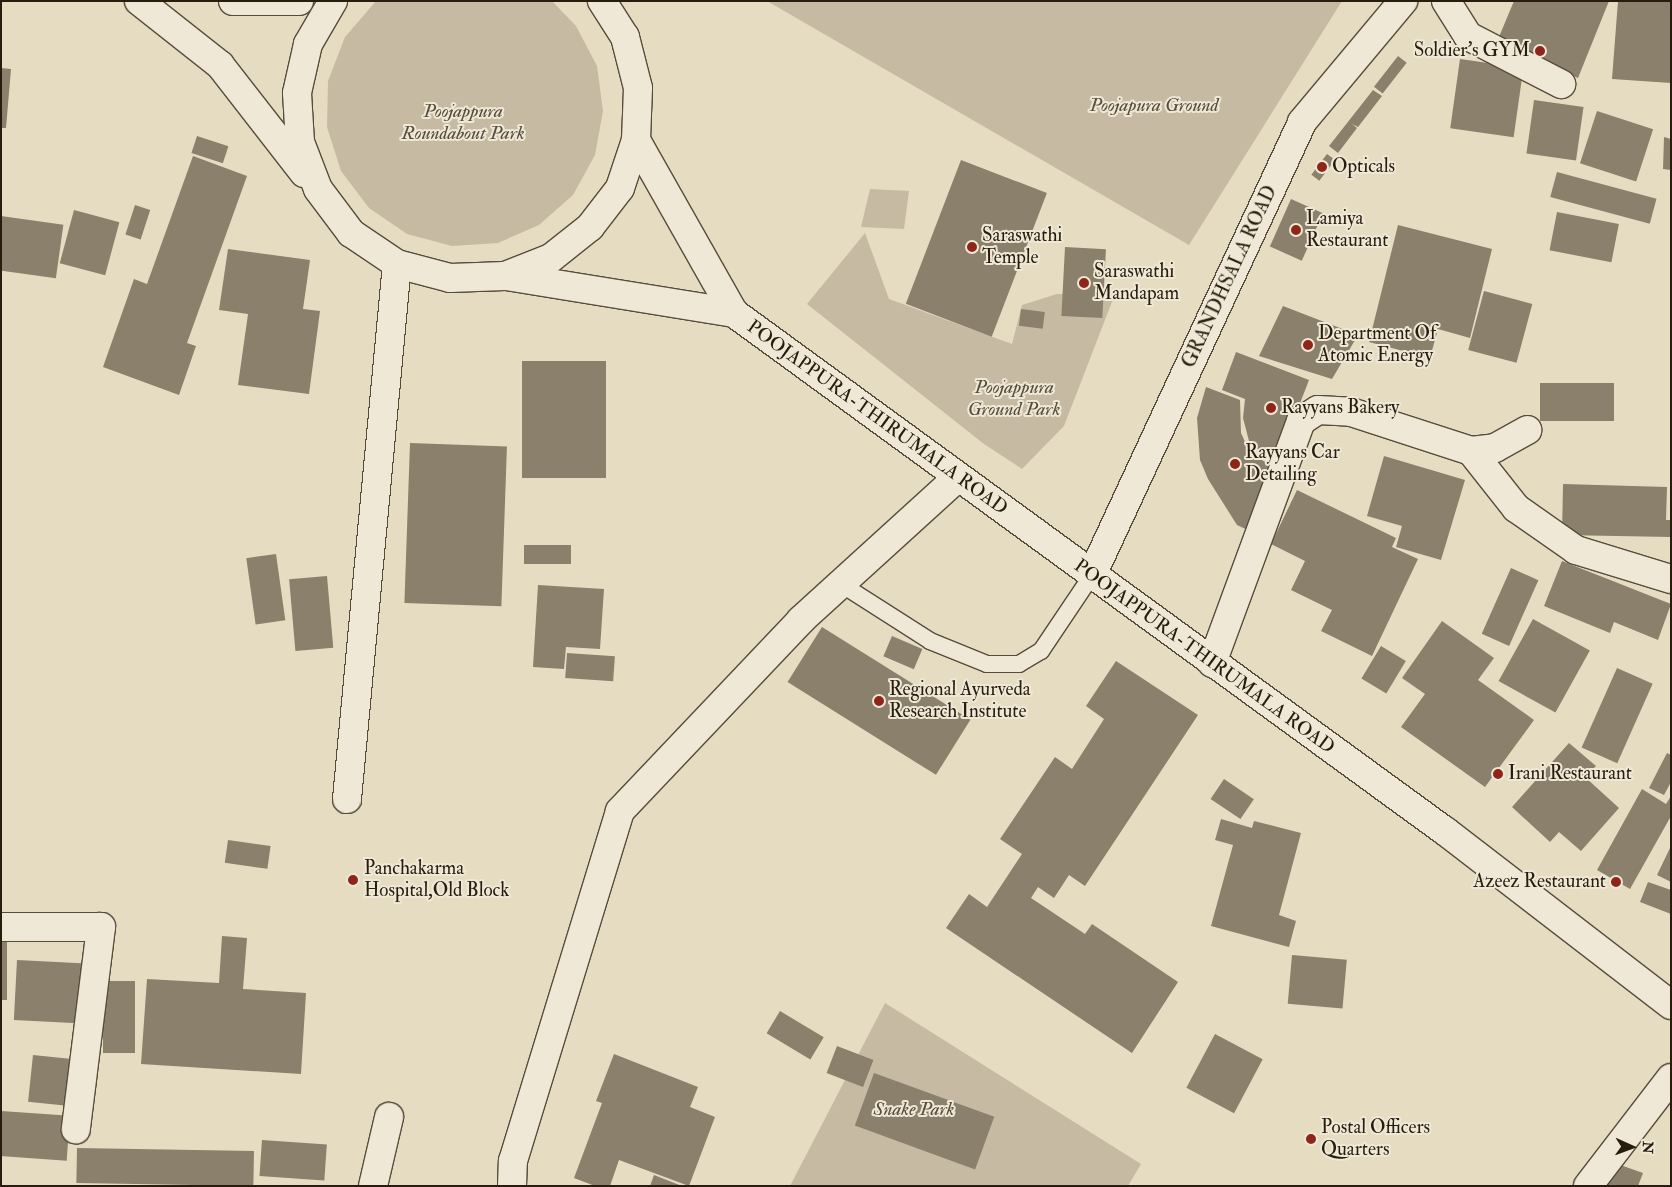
<!DOCTYPE html>
<html>
<head>
<meta charset="utf-8">
<style>
  body { margin:0 }
  #map { position:relative; width:1672px; height:1187px; overflow:hidden; background:#e6dcc1; font-family:"IM FELL Double Pica",serif }
  div>[style] { position:absolute }
  .green>* { inset:0; background:#c6bba2 }
  .building>* { inset:0; background:#8a806b; transform-origin:0 0 }
  .roads { filter:drop-shadow(1px 0 #574c3a) drop-shadow(-1px 0 #574c3a) drop-shadow(0 1px #574c3a) drop-shadow(0 -1px #574c3a) }
  .lane>* { height:16px; margin:-8px; padding:0 8px; transform-origin:8px; border-radius:8px; background:#efe8d7 }
  .street>* { height:28px; margin:-14px; padding:0 14px; transform-origin:14px; border-radius:14px; background:#efe8d7 }
  .secondary>* { height:28px; margin:-14px; padding:0 14px; transform-origin:14px; border-radius:14px; background:#efe8d7 }
  .dots>* { width:14px; height:14px; translate:-50% -50%; box-sizing:border-box; border:2px solid #efe8d7; border-radius:50% }
  span { translate:-50% -50%; white-space:nowrap; text-align:center; line-height:1.15; -webkit-text-stroke:4px #efe8d7; paint-order:stroke }
  .poi-label { font-size:19px; color:#271c0d }
  .right { translate:-100% -50%; text-align:right }
  .left { translate:0 -50%; text-align:left }
  .park-label { font-size:19px; color:#574c3a; font-style:italic }
  .street-label { font-size:19px; color:#271c0d }
  .frame { position:absolute; inset:0; border:2px solid #271c0d; pointer-events:none }
  .north { position:absolute; left:1607px; top:1122px; width:50px; height:50px; -webkit-text-stroke:4px #efe8d7; paint-order:stroke; rotate:92deg; font-size:14px; font-weight:700; line-height:20px; text-align:center; color:#271c0d }
  .north::after { content:''; display:block; margin:auto; width:18px; height:22px; background:#271c0d; clip-path:polygon(50% 0,100% 100%,50% 72%,0 100%) }
</style>
</head>
<body>
<div id="map">
  <div class="green">
    <i style="clip-path:polygon(376px 1px,552px 1px,576px 26px,597px 66px,603px 111px,595px 155px,573px 195px,539px 225px,498px 243px,452px 246px,407px 234px,369px 208px,341px 171px,327px 127px,328px 81px,345px 37px)"></i>
    <i style="clip-path:polygon(767px 1px,1342px 1px,1189px 245px)"></i>
    <i style="clip-path:polygon(870px 189px,909px 191px,904px 229px,861px 227px)"></i>
    <i style="clip-path:polygon(865px 233px,889px 299px,1012px 344px,1022px 305px,1057px 294px,1115px 294px,1064px 426px,1022px 469px,984px 444px,807px 304px)"></i>
    <i style="clip-path:polygon(885px 1003px,1141px 1164px,1128px 1186px,790px 1186px)"></i>
  </div>
  <div class="building">
    <i style="clip-path:polygon(1514px 1px,1609px 1px,1578px 78px,1496px 44px)"></i>
    <i style="clip-path:polygon(1618px 1px,1671px 1px,1671px 83px,1612px 79px)"></i>
    <i style="left:1398px;top:56px;width:11px;height:39px;rotate:38deg"></i>
    <i style="left:1460px;top:59px;width:64px;height:70px;rotate:8deg"></i>
    <i style="clip-path:polygon(1px 68px,11px 69px,6px 128px,1px 128px)"></i>
    <i style="clip-path:polygon(1373px 90px,1382px 96px,1358px 127px,1352px 124px,1357px 128px,1338px 153px,1329px 146px)"></i>
    <i style="left:1534px;top:100px;width:50px;height:54px;rotate:8deg"></i>
    <i style="left:1597px;top:111px;width:59px;height:55px;rotate:18deg"></i>
    <i style="left:197px;top:136px;width:33px;height:18px;rotate:18deg"></i>
    <i style="clip-path:polygon(1664px 137px,1671px 139px,1671px 170px,1663px 169px)"></i>
    <i style="left:1327px;top:154px;width:10px;height:26px;rotate:37deg"></i>
    <i style="clip-path:polygon(193px 156px,247px 176px,187px 343px,196px 346px,179px 395px,103px 367px,134px 279px,147px 284px)"></i>
    <i style="left:961px;top:160px;width:92px;height:154px;rotate:21deg"></i>
    <i style="left:1557px;top:172px;width:103px;height:26px;rotate:15deg"></i>
    <i style="left:1291px;top:199px;width:35px;height:52px;rotate:24deg"></i>
    <i style="left:135px;top:205px;width:16px;height:31px;rotate:18deg"></i>
    <i style="left:74px;top:210px;width:47px;height:55px;rotate:15deg"></i>
    <i style="left:1557px;top:212px;width:63px;height:39px;rotate:11deg"></i>
    <i style="left:1px;top:216px;width:63px;height:54px;rotate:8deg"></i>
    <i style="clip-path:polygon(1398px 225px,1492px 249px,1470px 338px,1438px 329px,1430px 358px,1369px 342px)"></i>
    <i style="left:1065px;top:247px;width:41px;height:69px;rotate:3deg"></i>
    <i style="clip-path:polygon(228px 249px,310px 260px,303px 309px,320px 311px,309px 394px,238px 385px,248px 314px,219px 310px)"></i>
    <i style="left:1484px;top:291px;width:50px;height:61px;rotate:15deg"></i>
    <i style="clip-path:polygon(1283px 306px,1358px 335px,1332px 379px,1259px 356px)"></i>
    <i style="left:1021px;top:309px;width:24px;height:17px;rotate:7deg"></i>
    <i style="clip-path:polygon(1236px 352px,1309px 380px,1280px 455px,1264px 455px,1249px 441px,1243px 418px,1245px 399px,1222px 390px)"></i>
    <i style="left:522px;top:361px;width:84px;height:117px"></i>
    <i style="left:1540px;top:383px;width:74px;height:38px"></i>
    <i style="clip-path:polygon(1206px 387px,1240px 400px,1241px 433px,1250px 453px,1277px 469px,1254px 533px,1237px 525px,1208px 479px,1200px 460px,1197px 418px)"></i>
    <i style="left:410px;top:443px;width:97px;height:160px;rotate:2deg"></i>
    <i style="clip-path:polygon(1384px 456px,1465px 480px,1441px 560px,1396px 547px,1402px 526px,1367px 516px)"></i>
    <i style="clip-path:polygon(1563px 484px,1667px 487px,1666px 520px,1671px 520px,1671px 537px,1562px 535px)"></i>
    <i style="clip-path:polygon(1297px 490px,1396px 538px,1392px 547px,1418px 559px,1372px 656px,1321px 631px,1332px 610px,1291px 590px,1305px 561px,1271px 544px)"></i>
    <i style="left:524px;top:545px;width:47px;height:19px"></i>
    <i style="left:276px;top:554px;width:67px;height:30px;rotate:82deg"></i>
    <i style="clip-path:polygon(1562px 561px,1671px 604px,1658px 640px,1614px 622px,1610px 633px,1544px 606px)"></i>
    <i style="left:1511px;top:568px;width:30px;height:72px;rotate:24deg"></i>
    <i style="left:327px;top:576px;width:72px;height:38px;rotate:85deg"></i>
    <i style="clip-path:polygon(538px 585px,604px 589px,600px 649px,566px 647px,564px 669px,533px 667px)"></i>
    <i style="left:1533px;top:619px;width:65px;height:71px;rotate:29deg"></i>
    <i style="clip-path:polygon(1442px 621px,1494px 658px,1478px 680px,1534px 720px,1485px 787px,1401px 727px,1425px 694px,1402px 678px)"></i>
    <i style="left:822px;top:627px;width:175px;height:65px;rotate:32deg"></i>
    <i style="left:892px;top:636px;width:33px;height:22px;rotate:23deg"></i>
    <i style="left:1381px;top:646px;width:29px;height:38px;rotate:31deg"></i>
    <i style="left:567px;top:653px;width:48px;height:25px;rotate:4deg"></i>
    <i style="clip-path:polygon(1116px 661px,1198px 715px,1085px 886px,1069px 875px,1054px 898px,1038px 887px,1031px 898px,1085px 934px,1092px 924px,1178px 982px,1132px 1053px,946px 928px,969px 894px,987px 907px,1022px 854px,1000px 839px,1055px 757px,1072px 769px,1104px 719px,1086px 706px)"></i>
    <i style="left:1617px;top:668px;width:39px;height:87px;rotate:24deg"></i>
    <i style="clip-path:polygon(1569px 743px,1596px 766px,1585px 777px,1619px 808px,1581px 851px,1559px 832px,1550px 842px,1512px 807px)"></i>
    <i style="clip-path:polygon(1667px 753px,1671px 755px,1671px 782px,1664px 795px,1649px 788px)"></i>
    <i style="left:1224px;top:779px;width:36px;height:24px;rotate:34deg"></i>
    <i style="clip-path:polygon(1642px 789px,1666px 804px,1671px 796px,1671px 816px,1630px 889px,1597px 870px)"></i>
    <i style="clip-path:polygon(1221px 819px,1252px 828px,1254px 821px,1301px 833px,1279px 915px,1296px 921px,1289px 947px,1211px 926px,1233px 845px,1215px 840px)"></i>
    <i style="left:228px;top:840px;width:43px;height:23px;rotate:8deg"></i>
    <i style="clip-path:polygon(1671px 846px,1671px 882px,1657px 875px)"></i>
    <i style="clip-path:polygon(1648px 882px,1671px 890px,1671px 914px,1640px 902px)"></i>
    <i style="clip-path:polygon(222px 936px,247px 938px,243px 989px,306px 993px,301px 1074px,141px 1064px,147px 979px,219px 983px)"></i>
    <i style="left:1px;top:942px;width:6px;height:58px"></i>
    <i style="left:1292px;top:955px;width:55px;height:49px;rotate:5deg"></i>
    <i style="left:17px;top:960px;width:69px;height:60px;rotate:3deg"></i>
    <i style="left:103px;top:981px;width:32px;height:72px"></i>
    <i style="left:780px;top:1011px;width:51px;height:26px;rotate:31deg"></i>
    <i style="left:1215px;top:1034px;width:54px;height:61px;rotate:28deg"></i>
    <i style="left:837px;top:1046px;width:39px;height:29px;rotate:21deg"></i>
    <i style="clip-path:polygon(614px 1054px,698px 1087px,690px 1107px,715px 1117px,689px 1186px,619px 1160px,610px 1186px,595px 1186px,574px 1178px,602px 1103px,596px 1101px)"></i>
    <i style="left:33px;top:1055px;width:39px;height:47px;rotate:6deg"></i>
    <i style="left:874px;top:1073px;width:128px;height:56px;rotate:20deg"></i>
    <i style="left:1px;top:1111px;width:69px;height:45px;rotate:4deg"></i>
    <i style="left:262px;top:1140px;width:65px;height:36px;rotate:4deg"></i>
    <i style="left:77px;top:1148px;width:177px;height:35px;rotate:1deg"></i>
    <i style="clip-path:polygon(1609px 1161px,1643px 1173px,1638px 1186px,1600px 1186px)"></i>
    <i style="clip-path:polygon(654px 1175px,682px 1186px,650px 1186px)"></i>
  </div>
  <div class="roads">
    <div class="lane">
      <i style="left:841px;top:584px;width:106px;rotate:32.6deg"></i>
      <i style="left:930px;top:641px;width:61px;rotate:22deg"></i>
      <i style="left:987px;top:664px;width:32px"></i>
      <i style="left:1019px;top:664px;width:26px;rotate:-31deg"></i>
      <i style="left:1041px;top:651px;width:92px;rotate:-56.1deg"></i>
    </div>
    <div class="street">
      <i style="left:1446px;top:1px;width:41px;rotate:57.8deg"></i>
      <i style="left:1468px;top:36px;width:105px;rotate:27.3deg"></i>
      <i style="left:1471px;top:451px;width:73px;rotate:51.7deg"></i>
      <i style="left:1516px;top:508px;width:73px;rotate:35deg"></i>
      <i style="left:1576px;top:550px;width:99px;rotate:17deg"></i>
      <i style="left:1212px;top:663px;width:258px;rotate:-69.8deg"></i>
      <i style="left:1301px;top:421px;width:20px;rotate:-33deg"></i>
      <i style="left:1318px;top:410px;width:33px;rotate:3deg"></i>
      <i style="left:1351px;top:412px;width:126px;rotate:18deg"></i>
      <i style="left:1471px;top:451px;width:24px;rotate:-7deg"></i>
      <i style="left:1495px;top:448px;width:37px;rotate:-29deg"></i>
      <i style="left:347px;top:799px;width:537px;rotate:-84.66deg"></i>
      <i style="left:1px;top:927px;width:100px"></i>
      <i style="left:101px;top:927px;width:204px;rotate:97.1deg"></i>
      <i style="left:373px;top:1186px;width:71px;rotate:-76.9deg"></i>
      <i style="left:512px;top:1186px;width:25px;rotate:-88deg"></i>
      <i style="left:513px;top:1161px;width:366px;rotate:-73deg"></i>
      <i style="left:620px;top:811px;width:263px;rotate:-46.5deg"></i>
      <i style="left:801px;top:620px;width:212px;rotate:-42.3deg"></i>
    </div>
    <div class="secondary">
      <i style="left:139px;top:1px;width:103px;rotate:38.3deg"></i>
      <i style="left:220px;top:65px;width:137px;rotate:52.1deg"></i>
      <i style="left:233px;top:1px;width:66px"></i>
      <i style="left:333px;top:1px;width:50px;rotate:120.2deg"></i>
      <i style="left:308px;top:44px;width:50px;rotate:102.7deg"></i>
      <i style="left:297px;top:93px;width:49px;rotate:86.5deg"></i>
      <i style="left:300px;top:142px;width:50px;rotate:69deg"></i>
      <i style="left:318px;top:189px;width:55px;rotate:53.1deg"></i>
      <i style="left:351px;top:233px;width:55px;rotate:34deg"></i>
      <i style="left:397px;top:264px;width:55px;rotate:14.8deg"></i>
      <i style="left:450px;top:278px;width:55px;rotate:-2.1deg"></i>
      <i style="left:505px;top:276px;width:49px;rotate:-21.4deg"></i>
      <i style="left:551px;top:258px;width:50px;rotate:-38.5deg"></i>
      <i style="left:590px;top:227px;width:49px;rotate:-52.4deg"></i>
      <i style="left:620px;top:188px;width:51px;rotate:-71.6deg"></i>
      <i style="left:636px;top:140px;width:52px;rotate:-87.8deg"></i>
      <i style="left:638px;top:88px;width:53px;rotate:-104.3deg"></i>
      <i style="left:625px;top:37px;width:43px;rotate:-122.6deg"></i>
      <i style="left:636px;top:140px;width:199px;rotate:60.5deg"></i>
      <i style="left:734px;top:313px;width:880px;rotate:36.08deg"></i>
      <i style="left:1445px;top:831px;width:285px;rotate:37.6deg"></i>
      <i style="left:506px;top:276px;width:231px;rotate:9.2deg"></i>
      <i style="left:1092px;top:575px;width:499px;rotate:-65.1deg"></i>
      <i style="left:1302px;top:122px;width:158px;rotate:-50.1deg"></i>
      <i style="left:1588px;top:1186px;width:136px;rotate:-52.5deg"></i>
    </div>
  </div>
  <div class="dots">
    <i style="left:1540px;top:51px;background:#8f2418"></i>
    <i style="left:1322px;top:167px;background:#8f2418"></i>
    <i style="left:1296px;top:230px;background:#8f2418"></i>
    <i style="left:972px;top:247px;background:#8f2418"></i>
    <i style="left:1084px;top:283px;background:#8f2418"></i>
    <i style="left:1308px;top:345px;background:#8f2418"></i>
    <i style="left:1271px;top:408px;background:#8f2418"></i>
    <i style="left:1235px;top:464px;background:#8f2418"></i>
    <i style="left:879px;top:701px;background:#8f2418"></i>
    <i style="left:1498px;top:774px;background:#8f2418"></i>
    <i style="left:353px;top:880px;background:#8f2418"></i>
    <i style="left:1616px;top:882px;background:#8f2418"></i>
    <i style="left:1311px;top:1139px;background:#8f2418"></i>
  </div>
  <div class="poi-label">
    <span class="right" style="left:1530px;top:51px">Soldier's GYM</span>
    <span class="left" style="left:1332px;top:167px">Opticals</span>
    <span class="left" style="left:1306px;top:230px">Lamiya<br>Restaurant</span>
    <span class="left" style="left:982px;top:247px">Saraswathi<br>Temple</span>
    <span class="left" style="left:1094px;top:283px">Saraswathi<br>Mandapam</span>
    <span class="left" style="left:1318px;top:345px">Department Of<br>Atomic Energy</span>
    <span class="left" style="left:1281px;top:408px">Rayyans Bakery</span>
    <span class="left" style="left:1245px;top:464px">Rayyans Car<br>Detailing</span>
    <span class="left" style="left:889px;top:701px">Regional Ayurveda<br>Research Institute</span>
    <span class="left" style="left:1508px;top:774px">Irani Restaurant</span>
    <span class="left" style="left:364px;top:880px">Panchakarma<br>Hospital,Old Block</span>
    <span class="right" style="left:1606px;top:882px">Azeez Restaurant</span>
    <span class="left" style="left:1321px;top:1139px">Postal Officers<br>Quarters</span>
  </div>
  <div class="park-label">
    <span style="left:1154px;top:106px">Poojapura Ground</span>
    <span style="left:463px;top:123px">Poojappura<br>Roundabout Park</span>
    <span style="left:1014px;top:399px">Poojappura<br>Ground Park</span>
    <span style="left:914px;top:1110px">Snake Park</span>
  </div>
  <div class="street-label">
    <span style="left:1230px;top:277px;rotate:-65deg">GRANDHSALA ROAD</span>
    <span style="left:877px;top:418px;rotate:36deg">POOJAPPURA-THIRUMALA ROAD</span>
    <span style="left:1204px;top:657px;rotate:36deg">POOJAPPURA-THIRUMALA ROAD</span>
  </div>
  <div class="frame"></div>
  <div class="north">N</div>
</div>
</body>
</html>
